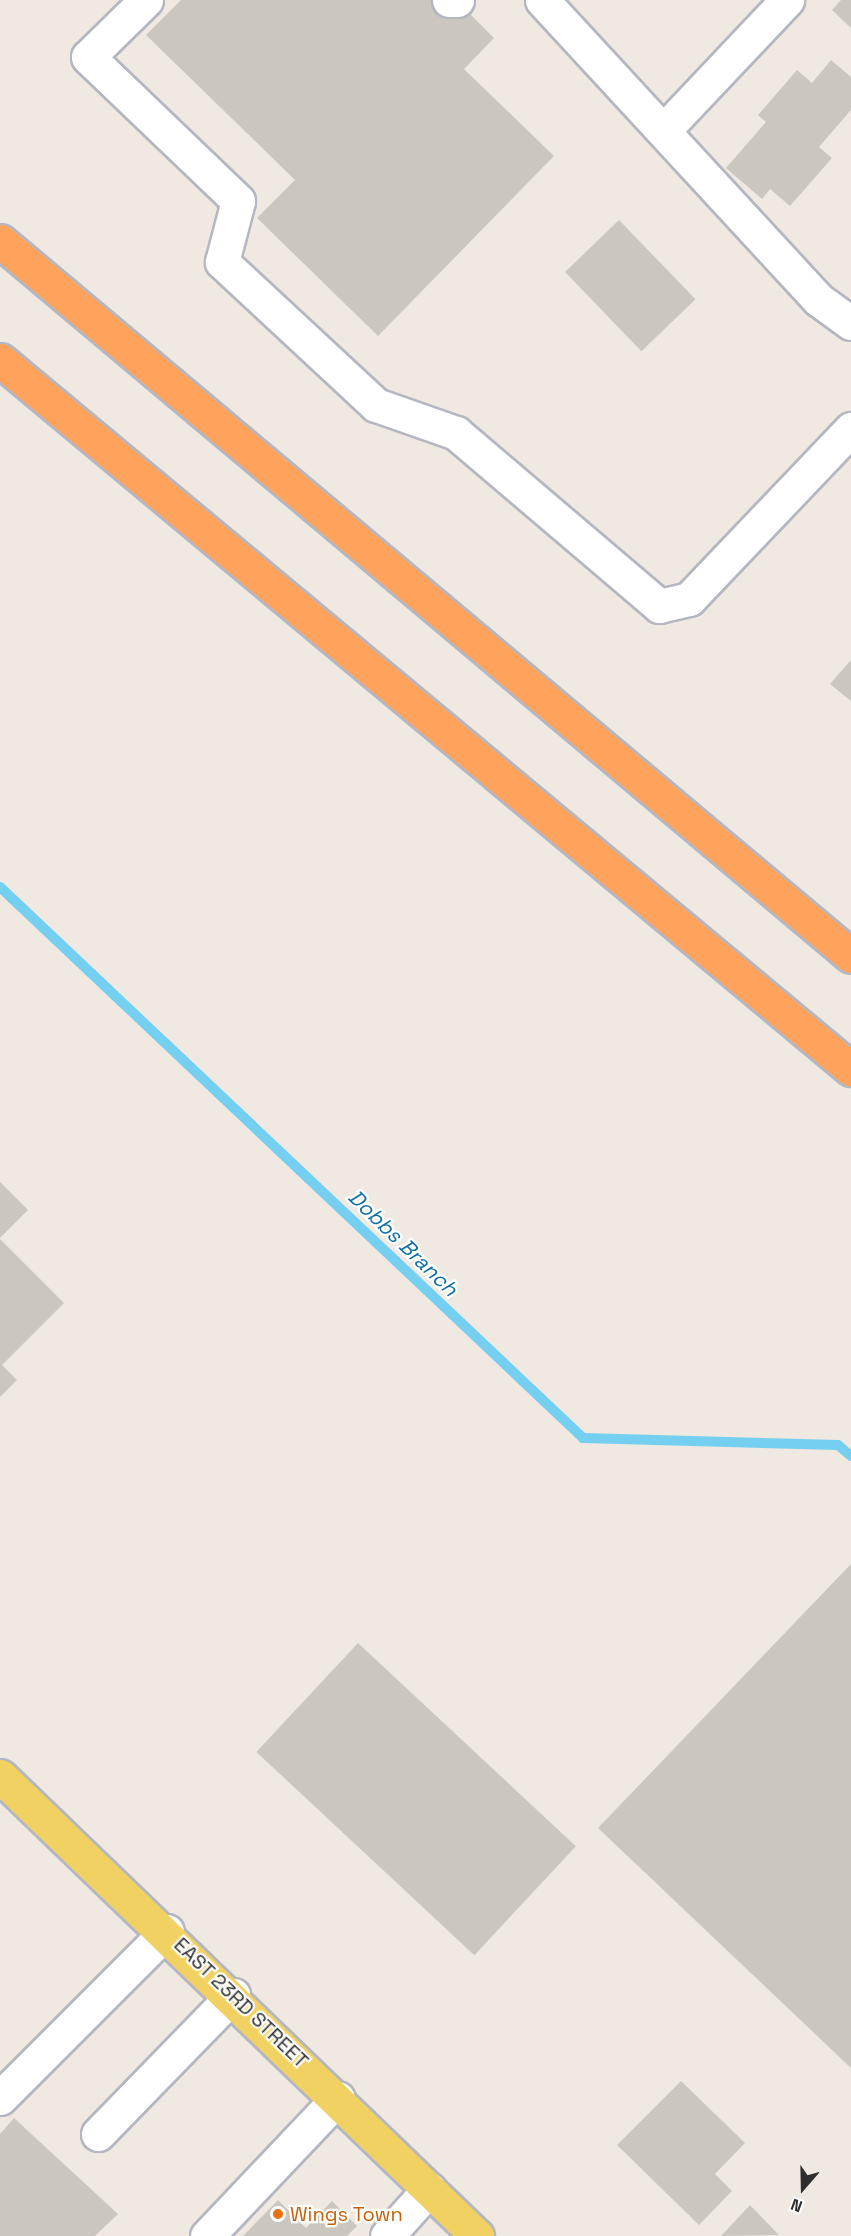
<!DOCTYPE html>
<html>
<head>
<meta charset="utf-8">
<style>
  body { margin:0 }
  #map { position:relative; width:851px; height:2236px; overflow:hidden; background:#efe9e1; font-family:"Space Grotesk",sans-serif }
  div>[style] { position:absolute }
  .stream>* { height:10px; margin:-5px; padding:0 5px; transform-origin:5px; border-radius:5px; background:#75cff0 }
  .building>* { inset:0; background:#cbc7bf; transform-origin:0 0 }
  .roads { filter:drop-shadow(2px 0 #b4b7c1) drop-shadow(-2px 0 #b4b7c1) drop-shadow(0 2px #b4b7c1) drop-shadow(0 -2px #b4b7c1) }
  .minor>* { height:33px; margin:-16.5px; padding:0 16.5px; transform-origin:16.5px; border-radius:16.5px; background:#fff }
  .major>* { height:33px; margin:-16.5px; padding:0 16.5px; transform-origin:16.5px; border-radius:16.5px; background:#f2d163 }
  .highway>* { height:33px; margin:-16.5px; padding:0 16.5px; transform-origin:16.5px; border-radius:16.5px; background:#ffa35c }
  .dots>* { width:16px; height:16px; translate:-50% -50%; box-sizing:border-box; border:3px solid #fff; border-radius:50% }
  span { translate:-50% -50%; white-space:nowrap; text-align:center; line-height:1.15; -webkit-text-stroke:4.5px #fff; paint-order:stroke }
  .street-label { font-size:20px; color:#2e2e2e }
  .food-label { font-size:20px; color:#c56008 }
  .left { translate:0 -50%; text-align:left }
  .water-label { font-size:21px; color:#0d6fa3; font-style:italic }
  .north { position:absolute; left:773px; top:2158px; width:60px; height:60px; -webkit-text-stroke:4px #fff; paint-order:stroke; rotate:200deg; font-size:16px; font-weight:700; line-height:24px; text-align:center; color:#2e2e2e }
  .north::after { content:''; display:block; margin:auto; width:21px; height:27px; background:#2e2e2e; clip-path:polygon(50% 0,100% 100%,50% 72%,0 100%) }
</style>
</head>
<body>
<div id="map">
  <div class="stream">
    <i style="left:0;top:887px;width:802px;rotate:43.38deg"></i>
    <i style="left:583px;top:1438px;width:255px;rotate:1.6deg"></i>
    <i style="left:838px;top:1445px;width:17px;rotate:40deg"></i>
  </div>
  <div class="building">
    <i style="clip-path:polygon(181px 0,433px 0,452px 19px,463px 7px,494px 38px,464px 69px,554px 156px,378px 336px,257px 218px,295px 180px,146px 35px)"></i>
    <i style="clip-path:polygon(841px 0,851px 0,851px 28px,832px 10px)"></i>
    <i style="clip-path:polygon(831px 60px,851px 77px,851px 110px,819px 147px,832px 158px,790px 206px,770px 189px,762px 199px,726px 168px,766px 122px,758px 115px,797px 70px,812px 83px)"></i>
    <i style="left:619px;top:220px;width:110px;height:75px;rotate:46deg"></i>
    <i style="clip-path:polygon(851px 660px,851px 701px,830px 684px)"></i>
    <i style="clip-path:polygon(0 1182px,28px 1210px,0 1238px)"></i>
    <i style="clip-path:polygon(0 1239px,64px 1303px,2px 1365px,17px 1380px,0 1397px)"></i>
    <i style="clip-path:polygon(851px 1564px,851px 2068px,598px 1828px)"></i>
    <i style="left:358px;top:1643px;width:298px;height:149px;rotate:43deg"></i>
    <i style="clip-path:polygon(681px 2081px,745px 2143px,715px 2174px,732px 2191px,699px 2225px,617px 2145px)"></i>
    <i style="clip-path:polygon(14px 2118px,118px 2214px,95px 2236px,0 2236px,0 2134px)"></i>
    <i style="clip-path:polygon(278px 2200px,306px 2228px,332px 2201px,357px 2226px,347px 2236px,243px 2236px)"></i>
    <i style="clip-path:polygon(750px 2205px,779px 2235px,721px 2236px)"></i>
  </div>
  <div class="roads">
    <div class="minor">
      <i style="left:146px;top:0;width:81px;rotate:135.5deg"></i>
      <i style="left:88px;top:57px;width:208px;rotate:43.8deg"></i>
      <i style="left:238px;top:201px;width:63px;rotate:104.7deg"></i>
      <i style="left:222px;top:262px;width:210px;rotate:42.9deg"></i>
      <i style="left:376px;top:405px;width:85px;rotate:19.3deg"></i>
      <i style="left:456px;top:433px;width:267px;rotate:40.4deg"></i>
      <i style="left:659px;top:606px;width:31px;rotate:-13deg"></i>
      <i style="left:689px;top:599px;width:235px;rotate:-46.4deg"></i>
      <i style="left:449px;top:0;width:8px"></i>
      <i style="left:542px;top:0;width:408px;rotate:47.3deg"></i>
      <i style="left:819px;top:300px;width:39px;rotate:36deg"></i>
      <i style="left:665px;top:129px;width:178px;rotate:-46.6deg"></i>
      <i style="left:0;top:2098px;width:236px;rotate:-45deg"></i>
      <i style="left:98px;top:2134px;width:194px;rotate:-45.8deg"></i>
      <i style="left:207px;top:2236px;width:190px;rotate:-46.5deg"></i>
      <i style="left:387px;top:2236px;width:63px;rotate:-48.2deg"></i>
    </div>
    <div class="major">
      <i style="left:0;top:1776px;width:663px;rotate:43.96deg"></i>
    </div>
    <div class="highway">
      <i style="left:0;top:241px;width:1111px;rotate:40.04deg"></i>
      <i style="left:0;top:360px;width:1108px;rotate:39.8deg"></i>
    </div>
  </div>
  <div class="dots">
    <i style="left:278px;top:2214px;background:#e8710a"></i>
  </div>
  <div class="street-label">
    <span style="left:241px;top:2003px;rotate:44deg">EAST 23RD STREET</span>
  </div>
  <div class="food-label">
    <span class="left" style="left:290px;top:2214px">Wings Town</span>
  </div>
  <div class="water-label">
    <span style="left:403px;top:1243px;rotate:44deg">Dobbs Branch</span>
  </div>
  <div class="north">N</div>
</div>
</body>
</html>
